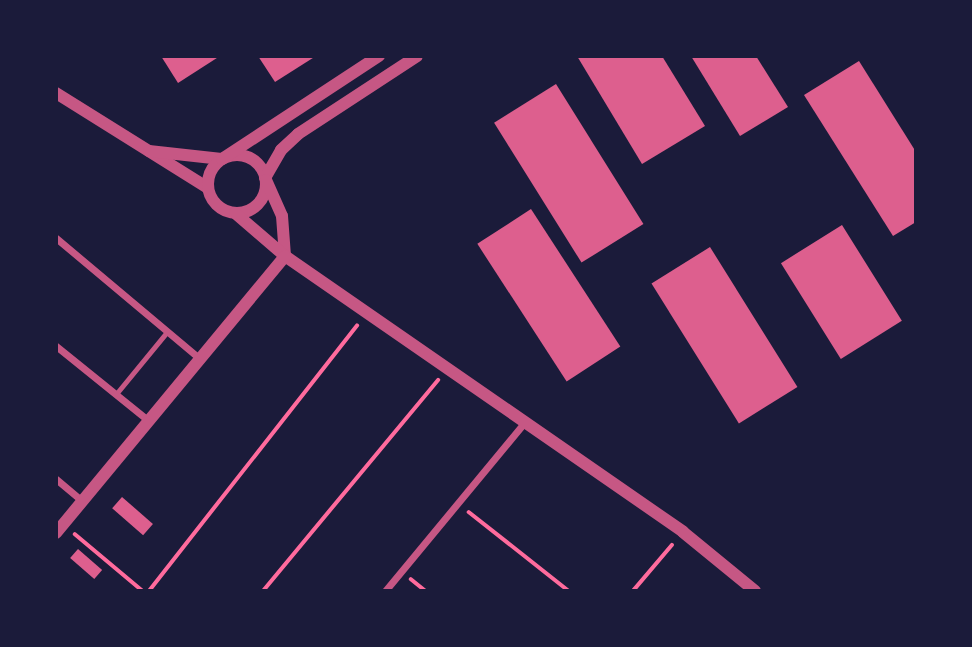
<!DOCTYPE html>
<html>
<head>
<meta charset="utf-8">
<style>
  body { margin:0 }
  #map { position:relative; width:972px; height:647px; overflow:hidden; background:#1b1b3a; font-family:"DejaVu Sans",sans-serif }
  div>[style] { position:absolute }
  .building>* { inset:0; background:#dd5f8e; transform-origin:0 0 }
  .path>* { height:3.5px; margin:-1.75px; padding:0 1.75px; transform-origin:1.75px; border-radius:1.75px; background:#ff6b9d }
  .service>* { height:5px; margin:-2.5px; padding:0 2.5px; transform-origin:2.5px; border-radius:2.5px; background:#c65784 }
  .minor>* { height:7px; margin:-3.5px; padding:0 3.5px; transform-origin:3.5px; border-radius:3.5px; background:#c65784 }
  .tertiary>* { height:12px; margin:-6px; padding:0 6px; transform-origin:6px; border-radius:6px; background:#c65784 }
  .tertiary>.ring { margin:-6px; padding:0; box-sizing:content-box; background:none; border:12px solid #c65784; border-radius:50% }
  span { translate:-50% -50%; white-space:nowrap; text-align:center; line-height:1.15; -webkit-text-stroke:6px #1b1b3a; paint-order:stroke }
  .frame { position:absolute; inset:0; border:58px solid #1b1b3a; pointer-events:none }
</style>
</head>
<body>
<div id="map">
  <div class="building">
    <i style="clip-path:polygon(161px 56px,220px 56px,178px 83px)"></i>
    <i style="clip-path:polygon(258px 56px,316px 56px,275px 82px)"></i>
    <i style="clip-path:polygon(577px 56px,662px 56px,705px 126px,642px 164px)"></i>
    <i style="clip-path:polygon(691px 56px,756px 56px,788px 107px,740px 136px)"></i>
    <i style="clip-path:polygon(859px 61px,916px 152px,916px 222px,893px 236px,804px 95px)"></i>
    <i style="left:556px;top:84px;width:165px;height:73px;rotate:58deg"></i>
    <i style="left:531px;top:209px;width:164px;height:64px;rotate:57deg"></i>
    <i style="left:842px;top:225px;width:113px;height:72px;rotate:58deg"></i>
    <i style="left:710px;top:247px;width:165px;height:69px;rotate:58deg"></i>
    <i style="left:122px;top:497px;width:41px;height:15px;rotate:41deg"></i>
    <i style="left:78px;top:549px;width:32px;height:12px;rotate:41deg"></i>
  </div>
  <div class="path">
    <i style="left:469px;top:512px;width:127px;rotate:38.3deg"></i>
    <i style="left:75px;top:534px;width:89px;rotate:40deg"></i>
    <i style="left:411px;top:579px;width:19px;rotate:39deg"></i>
    <i style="left:149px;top:591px;width:337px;rotate:-51.9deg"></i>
    <i style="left:263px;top:591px;width:274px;rotate:-50.3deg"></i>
    <i style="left:633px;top:591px;width:60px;rotate:-49.7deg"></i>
  </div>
  <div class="service">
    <i style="left:116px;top:394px;width:80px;rotate:-50.6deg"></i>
  </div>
  <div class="minor">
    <i style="left:56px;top:238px;width:188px;rotate:40deg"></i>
    <i style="left:56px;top:346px;width:119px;rotate:38.9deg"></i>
    <i style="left:56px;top:479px;width:34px;rotate:40deg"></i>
    <i style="left:385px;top:591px;width:219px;rotate:-50.4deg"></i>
  </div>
  <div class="tertiary">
    <i style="left:56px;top:93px;width:179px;rotate:32deg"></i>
    <i style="left:149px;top:151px;width:73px;rotate:6.3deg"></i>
    <i class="ring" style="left:208px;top:155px;width:46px;height:46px"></i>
    <i style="left:222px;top:159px;width:188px;rotate:-33.3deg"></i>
    <i style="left:265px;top:178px;width:32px;rotate:-60deg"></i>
    <i style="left:281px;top:150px;width:23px;rotate:-43deg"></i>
    <i style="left:298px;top:134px;width:142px;rotate:-33.2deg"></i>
    <i style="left:266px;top:180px;width:39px;rotate:66deg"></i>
    <i style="left:282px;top:216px;width:40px;rotate:85.7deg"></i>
    <i style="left:235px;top:213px;width:66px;rotate:40.7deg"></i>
    <i style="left:285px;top:256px;width:484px;rotate:34.7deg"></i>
    <i style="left:683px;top:532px;width:93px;rotate:39.3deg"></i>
    <i style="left:56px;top:533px;width:359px;rotate:-50.4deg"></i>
  </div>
  <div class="frame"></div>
</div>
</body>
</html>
